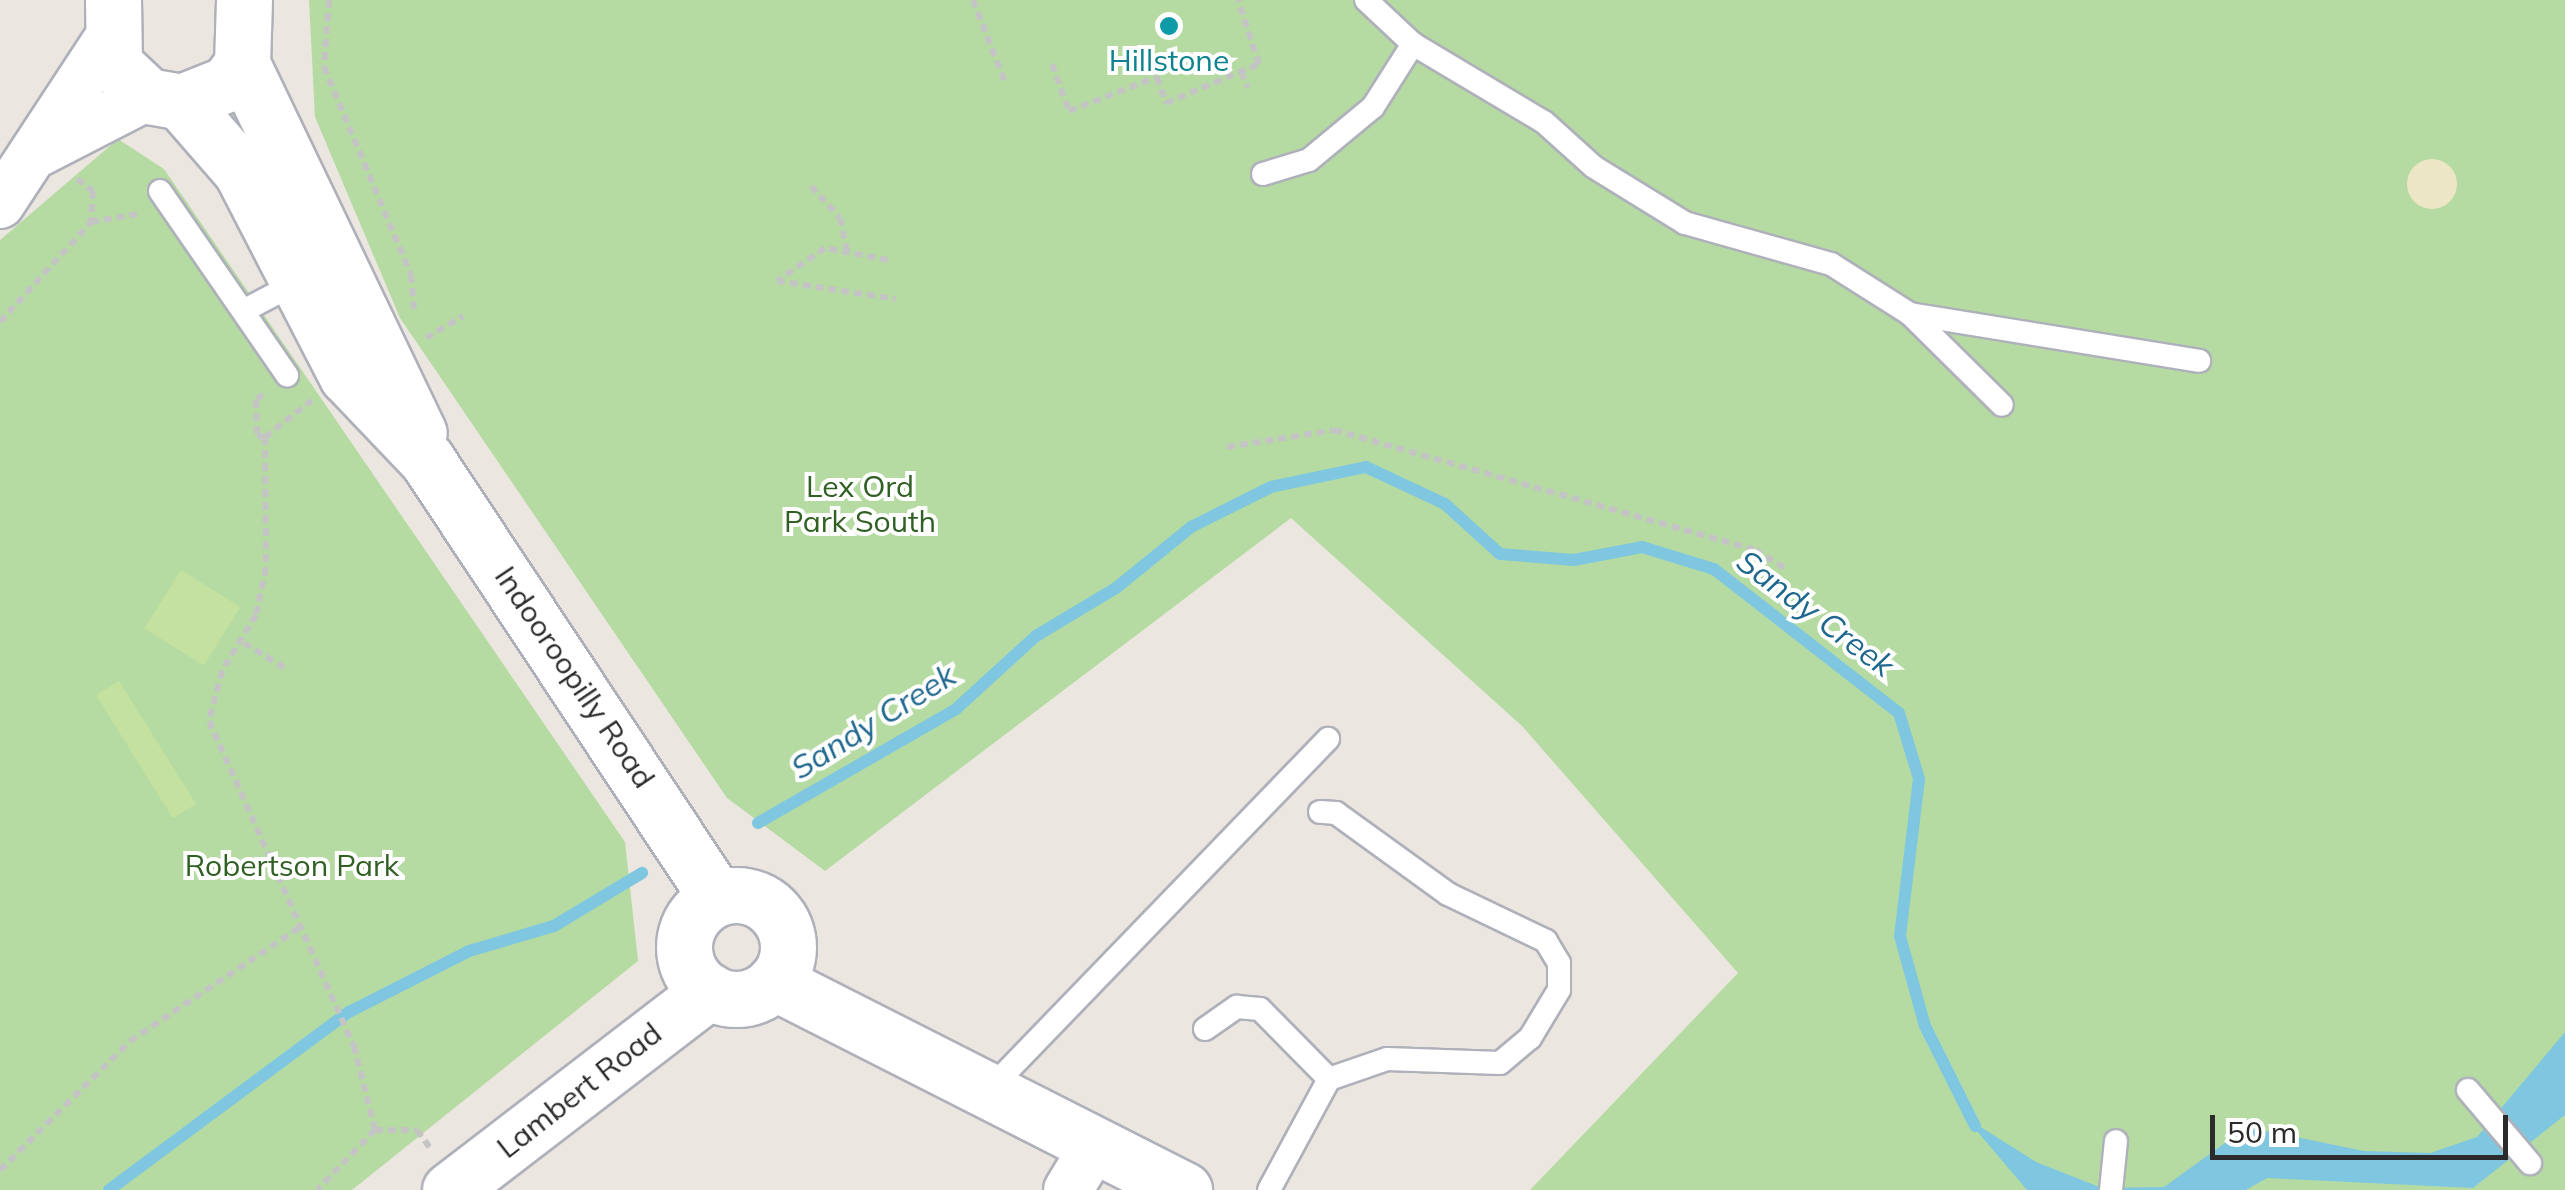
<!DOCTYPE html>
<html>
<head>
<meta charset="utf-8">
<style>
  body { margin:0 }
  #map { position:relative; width:2565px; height:1190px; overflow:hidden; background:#ebe6df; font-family:Mulish,sans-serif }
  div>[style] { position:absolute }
  .green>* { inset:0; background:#b6dba2 }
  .sand>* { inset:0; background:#ece6c6 }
  .round { border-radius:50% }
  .pitch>* { inset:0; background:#c5e19f; transform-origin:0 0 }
  .water>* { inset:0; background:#7fc7e0 }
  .stream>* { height:12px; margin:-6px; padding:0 6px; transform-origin:6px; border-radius:6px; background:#7fc7e0 }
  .path>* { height:6px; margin-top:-3px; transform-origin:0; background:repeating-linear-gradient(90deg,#c4c4c4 0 8px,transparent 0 13px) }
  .roads { filter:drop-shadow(2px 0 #afb1ba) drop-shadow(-2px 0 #afb1ba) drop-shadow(0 2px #afb1ba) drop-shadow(0 -2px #afb1ba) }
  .service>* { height:22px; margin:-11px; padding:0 11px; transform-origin:11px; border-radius:11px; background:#fff }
  .minor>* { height:48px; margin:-24px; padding:0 24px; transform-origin:24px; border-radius:24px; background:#fff }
  .tertiary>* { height:55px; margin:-27.5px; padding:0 27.5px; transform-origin:27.5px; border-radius:27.5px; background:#fff }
  .secondary>* { height:55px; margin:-27.5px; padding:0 27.5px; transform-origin:27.5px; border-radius:27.5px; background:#fff }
  .secondary>.ring { margin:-27.5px; padding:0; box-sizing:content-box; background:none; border:55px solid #fff; border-radius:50% }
  .dots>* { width:28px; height:28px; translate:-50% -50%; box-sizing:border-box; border:5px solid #fff; border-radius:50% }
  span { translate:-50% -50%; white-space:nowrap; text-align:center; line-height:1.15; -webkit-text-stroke:8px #fff; paint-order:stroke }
  .culture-label { font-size:30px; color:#0d838f }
  .park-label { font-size:30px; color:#306023 }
  .street-label { font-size:30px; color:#2b2b2b }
  .water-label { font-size:32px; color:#1e678d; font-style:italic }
  .scale { position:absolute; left:2210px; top:1115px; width:298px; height:45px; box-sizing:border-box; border:5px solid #2b2b2b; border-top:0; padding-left:12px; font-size:30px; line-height:35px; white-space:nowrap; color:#2b2b2b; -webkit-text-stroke:8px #fff; paint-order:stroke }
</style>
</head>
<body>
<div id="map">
  <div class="green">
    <i style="clip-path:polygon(309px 0,2565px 0,2565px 1190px,1530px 1190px,1738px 973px,1522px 726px,1291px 518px,825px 871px,727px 798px,400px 318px,315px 117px)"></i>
    <i style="clip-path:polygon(118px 139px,164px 169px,625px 842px,638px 961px,352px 1190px,0 1190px,0 240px)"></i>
  </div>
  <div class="sand">
    <i class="round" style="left:2407px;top:159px;width:50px;height:50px"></i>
  </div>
  <div class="pitch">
    <i style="left:181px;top:570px;width:70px;height:69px;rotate:32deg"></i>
    <i style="left:119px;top:681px;width:145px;height:27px;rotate:58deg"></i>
  </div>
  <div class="water">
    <i style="clip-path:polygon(2565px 1032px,2565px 1115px,2473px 1188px,2267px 1178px,2246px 1190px,2027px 1190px,1965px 1117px,2036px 1162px,2102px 1188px,2164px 1187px,2247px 1127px,2364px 1151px,2430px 1153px,2477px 1137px)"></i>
  </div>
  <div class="stream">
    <i style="left:758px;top:823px;width:228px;rotate:-29.9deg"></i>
    <i style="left:956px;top:709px;width:108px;rotate:-42.4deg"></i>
    <i style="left:1036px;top:636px;width:93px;rotate:-31deg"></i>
    <i style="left:1116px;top:588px;width:97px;rotate:-39.1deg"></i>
    <i style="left:1191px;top:527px;width:89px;rotate:-26.6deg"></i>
    <i style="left:1271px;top:487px;width:97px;rotate:-11.9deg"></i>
    <i style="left:1366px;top:467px;width:87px;rotate:25.1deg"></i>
    <i style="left:1445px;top:504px;width:74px;rotate:42.3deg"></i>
    <i style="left:1500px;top:554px;width:74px;rotate:4.6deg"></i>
    <i style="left:1574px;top:560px;width:69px;rotate:-10.8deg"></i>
    <i style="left:1642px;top:547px;width:75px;rotate:17deg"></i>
    <i style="left:1714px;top:569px;width:234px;rotate:37.9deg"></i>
    <i style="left:1899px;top:713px;width:69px;rotate:73.1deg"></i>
    <i style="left:1919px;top:779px;width:158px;rotate:96.9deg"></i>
    <i style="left:1900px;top:936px;width:93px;rotate:74.5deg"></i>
    <i style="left:1925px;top:1026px;width:112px;rotate:63.4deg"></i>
    <i style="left:109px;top:1190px;width:299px;rotate:-36.6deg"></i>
    <i style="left:349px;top:1012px;width:135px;rotate:-26.9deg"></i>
    <i style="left:469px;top:951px;width:89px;rotate:-16.4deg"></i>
    <i style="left:554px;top:926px;width:103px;rotate:-31.1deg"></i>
  </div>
  <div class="path">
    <i style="left:329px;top:0;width:67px;rotate:94.3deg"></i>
    <i style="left:324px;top:67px;width:225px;rotate:67.3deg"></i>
    <i style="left:411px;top:275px;width:38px;rotate:85deg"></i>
    <i style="left:973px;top:0;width:88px;rotate:68.7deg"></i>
    <i style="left:1052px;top:64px;width:50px;rotate:70.1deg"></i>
    <i style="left:1069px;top:111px;width:94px;rotate:-21.1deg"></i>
    <i style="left:1157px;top:77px;width:28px;rotate:71deg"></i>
    <i style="left:1166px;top:103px;width:101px;rotate:-22.8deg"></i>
    <i style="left:1259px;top:64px;width:67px;rotate:-108.2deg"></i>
    <i style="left:1241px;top:72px;width:17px;rotate:66deg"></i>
    <i style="left:77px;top:179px;width:20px;rotate:37deg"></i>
    <i style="left:93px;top:191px;width:31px;rotate:94deg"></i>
    <i style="left:811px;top:186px;width:43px;rotate:47.8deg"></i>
    <i style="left:840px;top:218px;width:35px;rotate:78deg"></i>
    <i style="left:888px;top:260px;width:64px;rotate:-169.2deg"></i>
    <i style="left:825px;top:248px;width:58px;rotate:145.5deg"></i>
    <i style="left:777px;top:281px;width:120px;rotate:8.6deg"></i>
    <i style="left:0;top:322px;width:135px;rotate:-47.7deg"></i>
    <i style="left:91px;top:222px;width:49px;rotate:-9.5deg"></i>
    <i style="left:426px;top:338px;width:43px;rotate:-30.7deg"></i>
    <i style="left:263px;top:394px;width:9px;rotate:139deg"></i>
    <i style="left:256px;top:400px;width:36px;rotate:88deg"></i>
    <i style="left:257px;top:436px;width:8px;rotate:7deg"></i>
    <i style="left:312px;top:400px;width:60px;rotate:141.8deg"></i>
    <i style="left:265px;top:437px;width:131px;rotate:89.6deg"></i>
    <i style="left:266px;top:568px;width:48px;rotate:102deg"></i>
    <i style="left:256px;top:615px;width:66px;rotate:121.3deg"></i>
    <i style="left:222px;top:671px;width:52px;rotate:104.6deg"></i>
    <i style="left:209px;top:721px;width:356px;rotate:66deg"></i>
    <i style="left:354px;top:1046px;width:87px;rotate:76deg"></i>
    <i style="left:375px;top:1130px;width:83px;rotate:134deg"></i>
    <i style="left:1227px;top:447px;width:108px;rotate:-9deg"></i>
    <i style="left:1334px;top:430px;width:438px;rotate:15.9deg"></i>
    <i style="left:1755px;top:550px;width:35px;rotate:31deg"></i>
    <i style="left:244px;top:643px;width:52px;rotate:31.5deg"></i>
    <i style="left:375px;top:1130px;width:42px"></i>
    <i style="left:417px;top:1130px;width:22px;rotate:54deg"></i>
    <i style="left:0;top:1170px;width:183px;rotate:-44.8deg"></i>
    <i style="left:130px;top:1041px;width:208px;rotate:-33.8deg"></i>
  </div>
  <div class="roads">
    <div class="service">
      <i style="left:1366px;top:0;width:64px;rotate:43.1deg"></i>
      <i style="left:1413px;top:44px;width:152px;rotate:30.8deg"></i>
      <i style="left:1544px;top:122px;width:67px;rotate:42deg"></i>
      <i style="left:1594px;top:167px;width:107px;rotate:31.6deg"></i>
      <i style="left:1685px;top:223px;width:152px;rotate:15.7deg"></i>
      <i style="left:1831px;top:264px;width:93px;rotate:32.3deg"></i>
      <i style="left:1910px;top:314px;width:129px;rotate:44.7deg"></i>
      <i style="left:1263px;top:174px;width:48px;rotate:-16.9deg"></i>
      <i style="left:1309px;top:160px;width:83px;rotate:-39.6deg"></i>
      <i style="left:1373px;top:107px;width:75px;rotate:-57.6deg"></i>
      <i style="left:160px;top:191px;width:224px;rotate:55.4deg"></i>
      <i style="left:245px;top:310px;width:62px;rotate:-27.8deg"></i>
      <i style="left:1910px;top:314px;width:293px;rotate:9.2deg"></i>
      <i style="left:1205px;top:1029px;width:39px;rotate:-35deg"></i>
      <i style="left:1237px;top:1007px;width:23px;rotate:5deg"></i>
      <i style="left:1260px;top:1009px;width:98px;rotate:45.4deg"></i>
      <i style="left:2468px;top:1090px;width:96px;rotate:49.7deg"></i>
      <i style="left:987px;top:1092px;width:491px;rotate:-46deg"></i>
      <i style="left:1269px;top:1190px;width:126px;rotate:-61.6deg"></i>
      <i style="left:1329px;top:1079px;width:61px;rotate:-19deg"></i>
      <i style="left:1387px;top:1059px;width:113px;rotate:2deg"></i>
      <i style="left:1500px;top:1063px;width:39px;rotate:-40deg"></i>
      <i style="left:1530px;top:1038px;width:56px;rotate:-58.9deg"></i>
      <i style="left:1559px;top:990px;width:27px;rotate:-90deg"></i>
      <i style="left:1559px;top:963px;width:26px;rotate:-121deg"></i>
      <i style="left:1546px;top:941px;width:109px;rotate:-154.4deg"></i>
      <i style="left:1448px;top:894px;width:138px;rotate:-144.1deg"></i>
      <i style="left:1336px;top:813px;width:16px;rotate:-176deg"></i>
      <i style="left:2111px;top:1190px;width:49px;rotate:-84.2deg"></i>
    </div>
    <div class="minor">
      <i style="left:39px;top:152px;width:123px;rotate:-27.2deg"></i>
      <i style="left:0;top:204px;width:195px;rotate:-56.7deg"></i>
      <i style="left:1068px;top:1190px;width:50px;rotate:-58.8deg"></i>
    </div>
    <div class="tertiary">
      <i style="left:774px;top:982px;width:460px;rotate:26.9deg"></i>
    </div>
    <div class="secondary">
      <i style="left:113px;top:0;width:64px;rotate:89.1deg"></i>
      <i style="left:114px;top:64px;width:47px;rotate:43.3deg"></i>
      <i style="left:148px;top:96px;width:34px;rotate:10deg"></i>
      <i style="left:181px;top:102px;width:49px;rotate:-21.4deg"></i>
      <i style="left:227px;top:84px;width:25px;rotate:-53deg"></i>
      <i style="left:242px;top:64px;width:64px;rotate:-88.2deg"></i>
      <i style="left:242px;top:64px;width:409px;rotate:64.4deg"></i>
      <i style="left:181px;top:102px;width:91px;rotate:49deg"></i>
      <i style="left:241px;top:171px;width:231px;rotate:62.7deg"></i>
      <i style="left:347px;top:376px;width:116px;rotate:46.4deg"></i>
      <i style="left:427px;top:460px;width:525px;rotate:56.49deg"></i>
      <i class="ring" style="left:684px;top:895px;width:49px;height:49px"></i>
      <i style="left:450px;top:1190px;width:327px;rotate:-37.5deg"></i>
    </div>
  </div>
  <div class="dots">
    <i style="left:1169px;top:26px;background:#0f9aa8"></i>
  </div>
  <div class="culture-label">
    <span style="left:1169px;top:60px">Hillstone</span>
  </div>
  <div class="park-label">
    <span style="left:860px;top:503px">Lex Ord<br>Park South</span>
    <span style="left:292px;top:865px">Robertson Park</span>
  </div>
  <div class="street-label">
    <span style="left:575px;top:677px;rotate:56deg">Indooroopilly Road</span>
    <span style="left:579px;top:1090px;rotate:-38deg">Lambert Road</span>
  </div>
  <div class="water-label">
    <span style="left:1816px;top:613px;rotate:37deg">Sandy Creek</span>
    <span style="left:873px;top:721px;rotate:-32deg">Sandy Creek</span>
  </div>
  <div class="scale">50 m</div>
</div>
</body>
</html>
